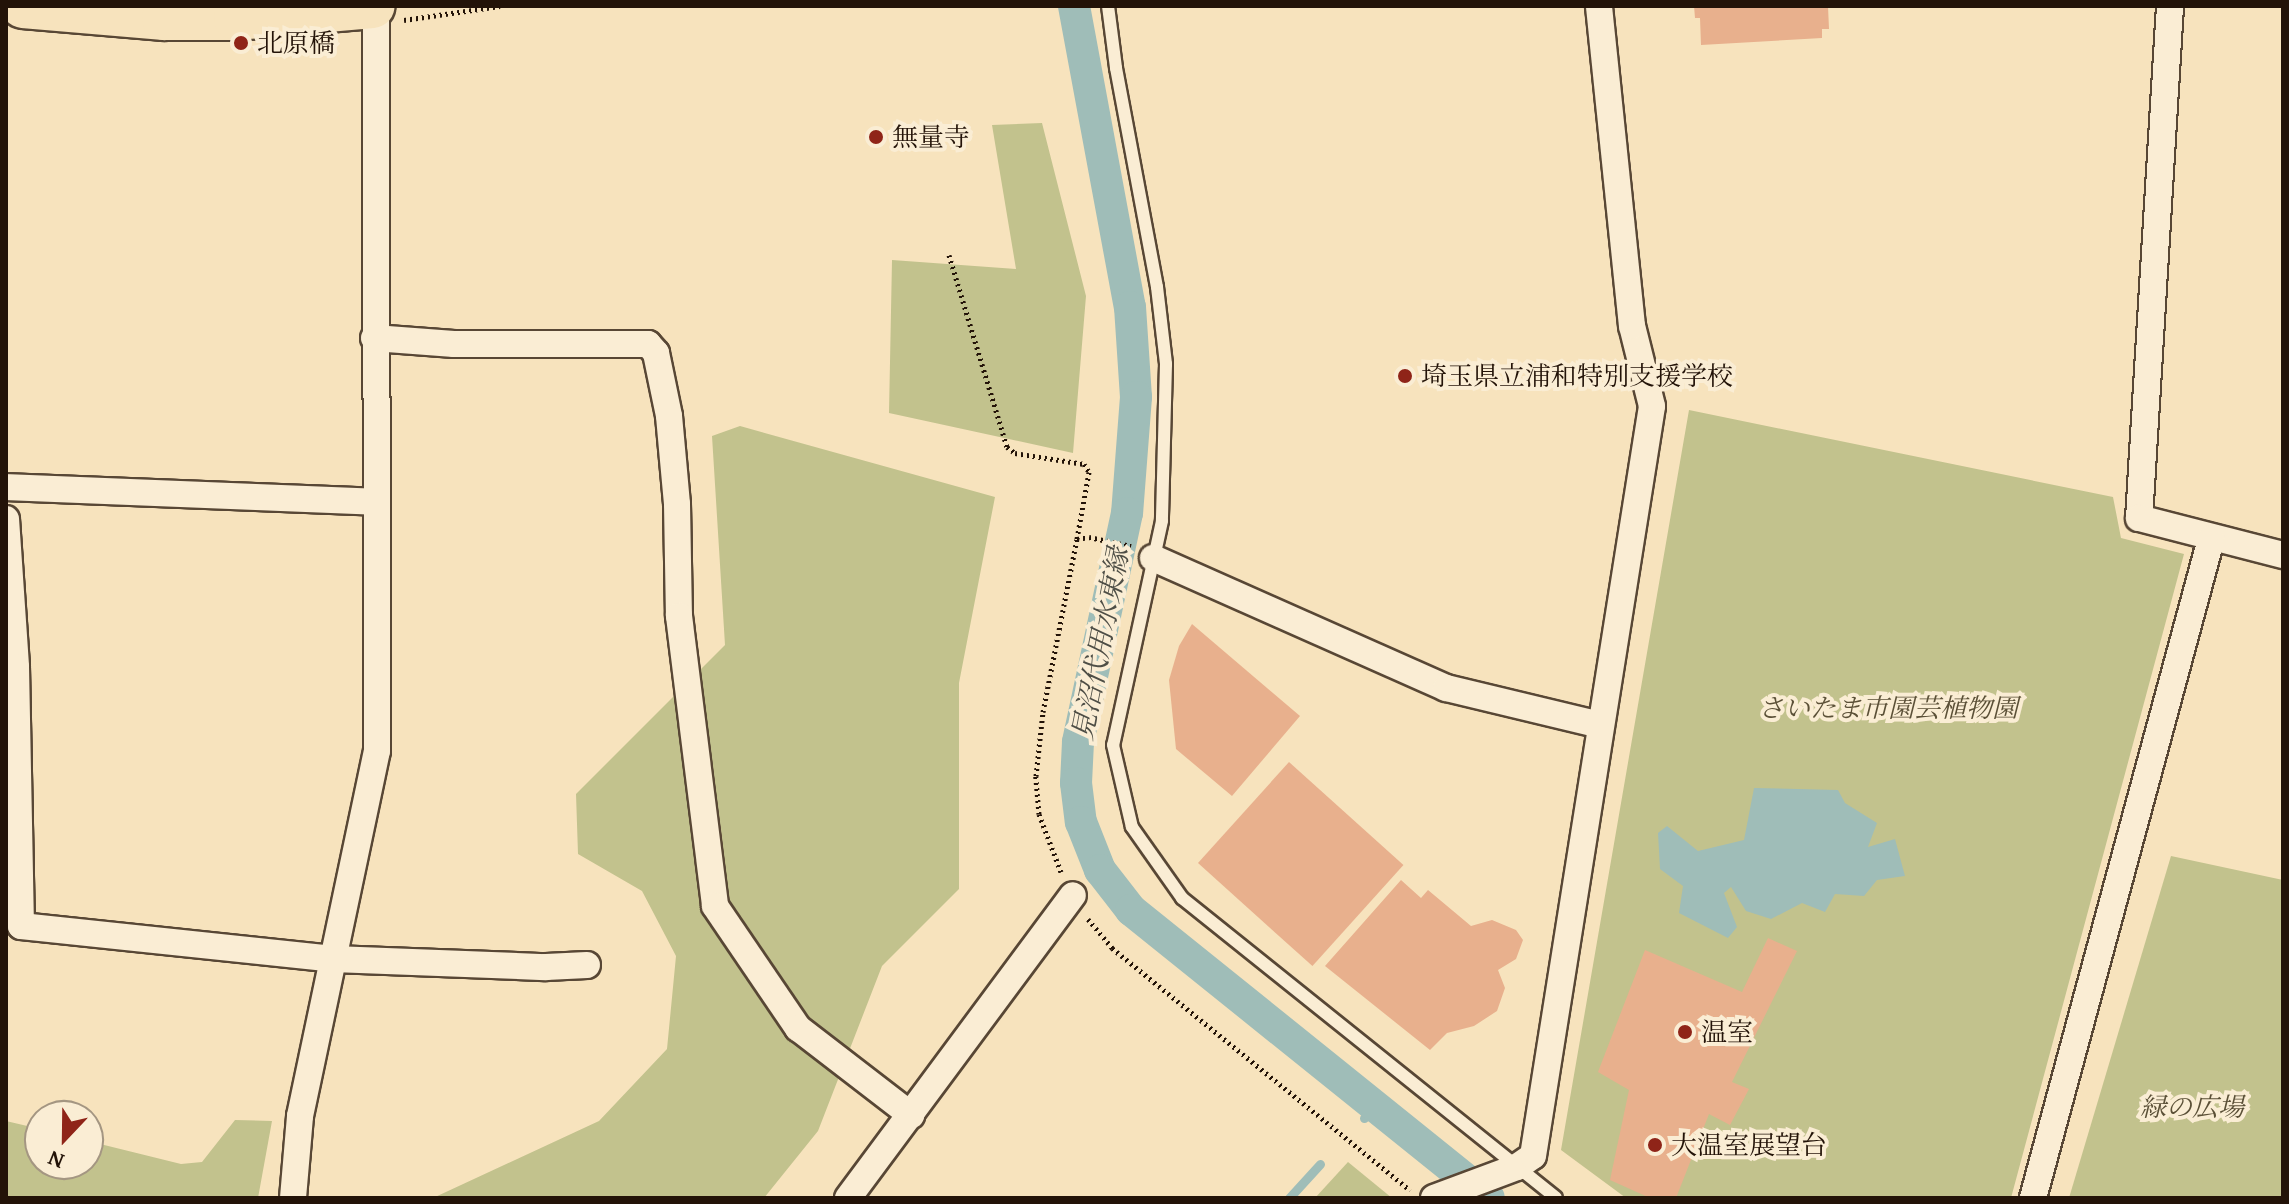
<!DOCTYPE html>
<html>
<head>
<meta charset="utf-8">
<style>
  body { margin:0 }
  #map { position:relative; width:2289px; height:1204px; overflow:hidden; background:#f7e3bd; font-family:"Gentium Book Plus","Noto Serif JP",serif }
  div>[style] { position:absolute }
  .green>* { inset:0; background:#c2c28d }
  .water>* { inset:0; background:#9fbdb8 }
  .stream>* { height:9px; margin:-4.5px; padding:0 4.5px; transform-origin:4.5px; border-radius:4.5px; background:#9fbdb8 }
  .canal>* { height:32px; margin:-16px; padding:0 16px; transform-origin:16px; border-radius:16px; background:#9fbdb8 }
  .building>* { inset:0; background:#e8b08d; transform-origin:0 0 }
  .path>* { height:5px; margin-top:-2.5px; transform-origin:0; background:repeating-linear-gradient(90deg,#231308 0 2px,transparent 0 6px) }
  .roads { filter:drop-shadow(2px 0 #584735) drop-shadow(-2px 0 #584735) drop-shadow(0 2px #584735) drop-shadow(0 -2px #584735) }
  .lane>* { height:12px; margin:-6px; padding:0 6px; transform-origin:6px; border-radius:6px; background:#faedd4 }
  .street>* { height:26px; margin:-13px; padding:0 13px; transform-origin:13px; border-radius:13px; background:#faedd4 }
  .highway>* { height:44px; margin:-22px; padding:0 22px; transform-origin:22px; border-radius:22px; background:#f7e3bd }
  .dots>* { width:22px; height:22px; translate:-50% -50%; box-sizing:border-box; border:4px solid #faedd4; border-radius:50% }
  span { translate:-50% -50%; white-space:nowrap; text-align:center; line-height:1.15; -webkit-text-stroke:8px #faedd4; paint-order:stroke }
  .poi-label { font-size:26px; color:#231308 }
  .left { translate:0 -50%; text-align:left }
  .park-label { font-size:26px; color:#5b5037; font-style:italic }
  .water-label { font-size:28px; color:#4e4e46; font-style:italic }
  .frame { position:absolute; inset:0; border:8px solid #231308; pointer-events:none }
  .north { position:absolute; left:24px; top:1100px; width:80px; height:80px; box-sizing:border-box; background:#faedd4; border:2px solid #a49682; border-radius:50%; rotate:202deg; font-size:22px; font-weight:700; line-height:32px; text-align:center; color:#231308 }
  .north::after { content:''; display:block; margin:auto; width:28px; height:36px; background:#8f2418; clip-path:polygon(50% 0,100% 100%,50% 72%,0 100%) }
</style>
</head>
<body>
<div id="map">
  <div class="green">
    <i style="clip-path:polygon(1042px 123px,1086px 296px,1073px 453px,889px 413px,892px 260px,1016px 269px,992px 125px)"></i>
    <i style="clip-path:polygon(1689px 410px,2113px 497px,2121px 538px,2184px 554px,2011px 1198px,1626px 1198px,1561px 1150px)"></i>
    <i style="clip-path:polygon(740px 426px,995px 497px,959px 683px,959px 889px,882px 966px,818px 1131px,764px 1198px,433px 1198px,599px 1121px,667px 1049px,676px 956px,642px 891px,578px 854px,576px 794px,725px 645px,712px 436px)"></i>
    <i style="clip-path:polygon(2171px 856px,2283px 880px,2283px 1198px,2069px 1198px)"></i>
    <i style="clip-path:polygon(235px 1120px,272px 1121px,258px 1198px,6px 1198px,6px 1121px,40px 1129px,40px 1164px,88px 1164px,88px 1141px,181px 1164px,202px 1162px)"></i>
    <i style="clip-path:polygon(1348px 1162px,1392px 1198px,1315px 1198px)"></i>
  </div>
  <div class="water">
    <i style="clip-path:polygon(1754px 788px,1838px 790px,1845px 803px,1877px 823px,1868px 847px,1895px 839px,1905px 876px,1877px 880px,1864px 896px,1835px 894px,1825px 912px,1802px 903px,1771px 919px,1746px 911px,1731px 887px,1724px 893px,1737px 927px,1728px 938px,1679px 913px,1683px 886px,1660px 869px,1658px 833px,1667px 826px,1698px 851px,1744px 840px)"></i>
  </div>
  <div class="stream">
    <i style="left:1364px;top:1118px;width:17px;rotate:-45deg"></i>
    <i style="left:1289px;top:1198px;width:46px;rotate:-47.6deg"></i>
  </div>
  <div class="canal">
    <i style="left:1074px;top:6px;width:306px;rotate:79.5deg"></i>
    <i style="left:1130px;top:307px;width:90px;rotate:86.2deg"></i>
    <i style="left:1136px;top:397px;width:116px;rotate:94.4deg"></i>
    <i style="left:1127px;top:513px;width:234px;rotate:102.1deg"></i>
    <i style="left:1078px;top:742px;width:41px;rotate:92.8deg"></i>
    <i style="left:1076px;top:783px;width:39px;rotate:83deg"></i>
    <i style="left:1081px;top:822px;width:52px;rotate:68.4deg"></i>
    <i style="left:1100px;top:870px;width:51px;rotate:52.2deg"></i>
    <i style="left:1131px;top:910px;width:459px;rotate:38.8deg"></i>
  </div>
  <div class="building">
    <i style="clip-path:polygon(1694px 6px,1828px 6px,1829px 29px,1822px 29px,1822px 38px,1701px 45px,1700px 18px,1695px 18px)"></i>
    <i style="clip-path:polygon(1192px 624px,1300px 716px,1232px 796px,1176px 749px,1169px 680px,1179px 646px)"></i>
    <i style="left:1289px;top:762px;width:154px;height:136px;rotate:42deg"></i>
    <i style="clip-path:polygon(1401px 880px,1421px 898px,1428px 890px,1471px 926px,1492px 920px,1516px 930px,1523px 940px,1516px 959px,1498px 970px,1505px 988px,1497px 1011px,1474px 1026px,1447px 1033px,1430px 1050px,1325px 966px)"></i>
    <i style="clip-path:polygon(1768px 938px,1797px 951px,1732px 1082px,1749px 1089px,1730px 1125px,1709px 1114px,1676px 1198px,1650px 1198px,1610px 1180px,1629px 1090px,1598px 1072px,1645px 950px,1742px 992px)"></i>
  </div>
  <div class="path">
    <i style="left:404px;top:20px;width:97px;rotate:-8.3deg"></i>
    <i style="left:949px;top:255px;width:201px;rotate:73.2deg"></i>
    <i style="left:1007px;top:447px;width:10px;rotate:37deg"></i>
    <i style="left:1015px;top:453px;width:70px;rotate:9.1deg"></i>
    <i style="left:1084px;top:464px;width:9px;rotate:58deg"></i>
    <i style="left:1089px;top:472px;width:68px;rotate:100.2deg"></i>
    <i style="left:1061px;top:872px;width:62px;rotate:-110.8deg"></i>
    <i style="left:1039px;top:814px;width:38px;rotate:-95deg"></i>
    <i style="left:1036px;top:776px;width:64px;rotate:-83.8deg"></i>
    <i style="left:1043px;top:712px;width:176px;rotate:-78.9deg"></i>
    <i style="left:1077px;top:539px;width:12px;rotate:-9deg"></i>
    <i style="left:1089px;top:537px;width:43px;rotate:12.1deg"></i>
    <i style="left:1088px;top:919px;width:38px;rotate:50deg"></i>
    <i style="left:1112px;top:948px;width:384px;rotate:39.1deg"></i>
  </div>
  <div class="roads">
    <div class="lane">
      <i style="left:1108px;top:6px;width:63px;rotate:82.6deg"></i>
      <i style="left:1116px;top:68px;width:223px;rotate:79.4deg"></i>
      <i style="left:1157px;top:287px;width:78px;rotate:83.3deg"></i>
      <i style="left:1166px;top:364px;width:157px;rotate:91.5deg"></i>
      <i style="left:1162px;top:521px;width:229px;rotate:102.3deg"></i>
      <i style="left:1113px;top:745px;width:84px;rotate:77deg"></i>
      <i style="left:1132px;top:827px;width:87px;rotate:54.8deg"></i>
      <i style="left:1182px;top:898px;width:479px;rotate:38.7deg"></i>
    </div>
    <div class="street">
      <i style="left:2170px;top:6px;width:513px;rotate:93.46deg"></i>
      <i style="left:2139px;top:518px;width:149px;rotate:14.4deg"></i>
      <i style="left:374px;top:338px;width:80px;rotate:4.3deg"></i>
      <i style="left:454px;top:344px;width:194px"></i>
      <i style="left:648px;top:344px;width:12px;rotate:48deg"></i>
      <i style="left:656px;top:353px;width:64px;rotate:78.3deg"></i>
      <i style="left:669px;top:416px;width:88px;rotate:84.8deg"></i>
      <i style="left:677px;top:504px;width:112px;rotate:89deg"></i>
      <i style="left:679px;top:616px;width:292px;rotate:82.9deg"></i>
      <i style="left:715px;top:906px;width:148px;rotate:55.8deg"></i>
      <i style="left:798px;top:1028px;width:143px;rotate:37.6deg"></i>
      <i style="left:6px;top:487px;width:369px;rotate:2.3deg"></i>
      <i style="left:6px;top:519px;width:148px;rotate:86.1deg"></i>
      <i style="left:16px;top:667px;width:259px;rotate:88.9deg"></i>
      <i style="left:21px;top:926px;width:314px;rotate:6deg"></i>
      <i style="left:333px;top:959px;width:213px;rotate:2.2deg"></i>
      <i style="left:546px;top:967px;width:41px;rotate:-2.8deg"></i>
      <i style="left:1153px;top:558px;width:321px;rotate:23.9deg"></i>
      <i style="left:1446px;top:688px;width:158px;rotate:13.5deg"></i>
      <i style="left:293px;top:1198px;width:82px;rotate:-85.1deg"></i>
      <i style="left:300px;top:1116px;width:373px;rotate:-78.1deg"></i>
      <i style="left:377px;top:751px;width:745px;rotate:-90.08deg"></i>
      <i style="left:848px;top:1198px;width:377px;rotate:-53.4deg"></i>
      <i style="left:1434px;top:1198px;width:89px;rotate:-20.5deg"></i>
      <i style="left:1517px;top:1167px;width:19px;rotate:-35deg"></i>
      <i style="left:1533px;top:1156px;width:759px;rotate:-80.98deg"></i>
      <i style="left:1652px;top:406px;width:82px;rotate:-104deg"></i>
      <i style="left:1632px;top:326px;width:322px;rotate:-95.9deg"></i>
      <i style="left:2033px;top:1198px;width:683px;rotate:-74.88deg"></i>
    </div>
    <div class="highway">
      <i style="left:23px;top:6px;width:142px;rotate:4.9deg"></i>
      <i style="left:164px;top:18px;width:72px"></i>
      <i style="left:236px;top:18px;width:137px;rotate:-5deg"></i>
    </div>
  </div>
  <div class="dots">
    <i style="left:241px;top:43px;background:#8f2418"></i>
    <i style="left:876px;top:137px;background:#8f2418"></i>
    <i style="left:1405px;top:376px;background:#8f2418"></i>
    <i style="left:1685px;top:1032px;background:#8f2418"></i>
    <i style="left:1655px;top:1145px;background:#8f2418"></i>
  </div>
  <div class="poi-label">
    <span class="left" style="left:257px;top:43px">北原橋</span>
    <span class="left" style="left:892px;top:137px">無量寺</span>
    <span class="left" style="left:1421px;top:376px">埼玉県立浦和特別支援学校</span>
    <span class="left" style="left:1701px;top:1032px">温室</span>
    <span class="left" style="left:1671px;top:1145px">大温室展望台</span>
  </div>
  <div class="park-label">
    <span style="left:1888px;top:708px">さいたま市園芸植物園</span>
    <span style="left:2192px;top:1107px">緑の広場</span>
  </div>
  <div class="water-label">
    <span style="left:1100px;top:644px;rotate:-79deg">見沼代用水東縁</span>
  </div>
  <div class="frame"></div>
  <div class="north">N</div>
</div>
</body>
</html>
